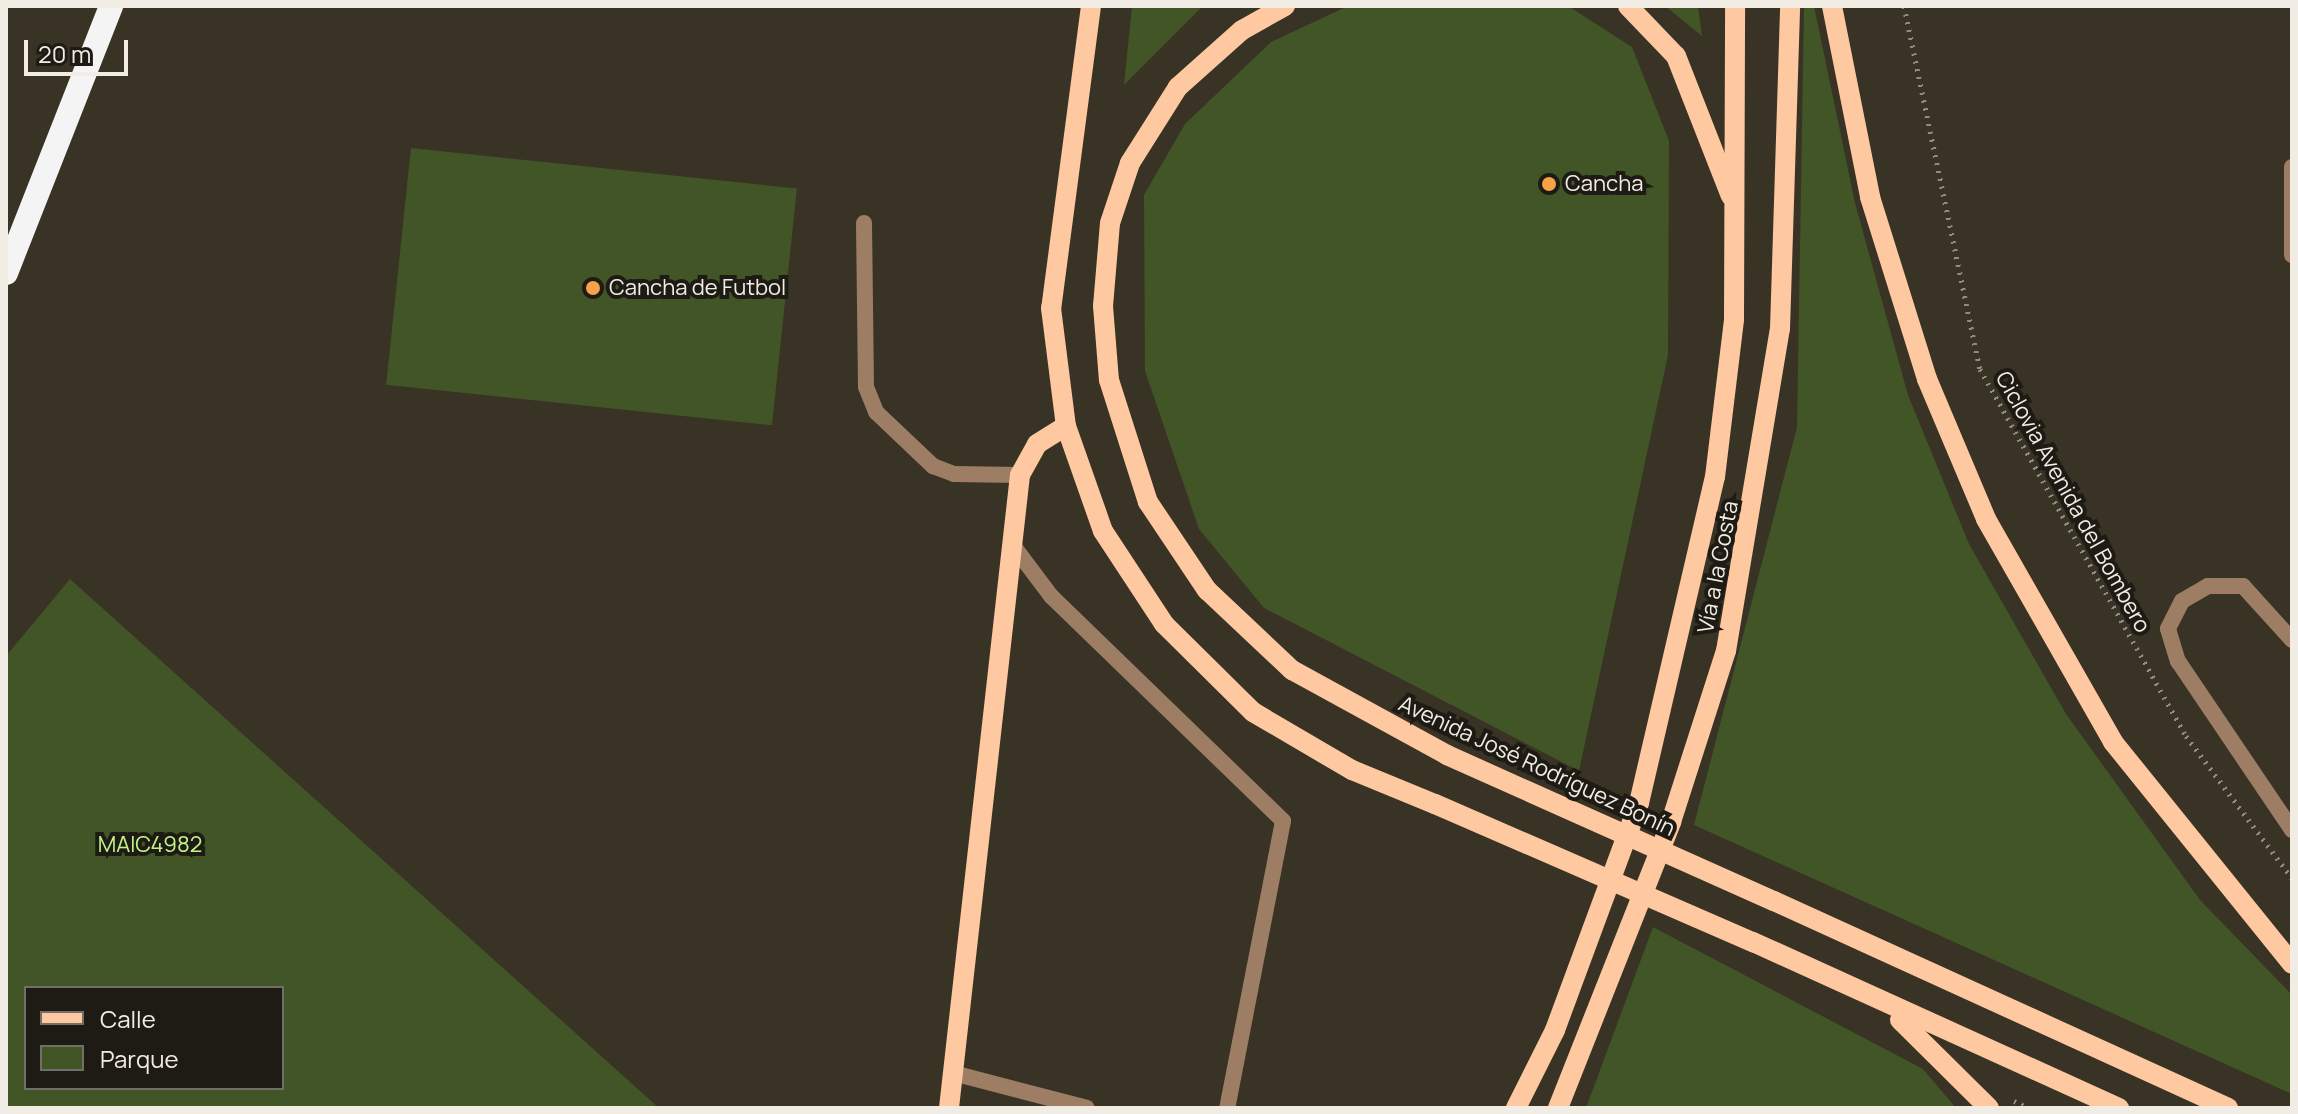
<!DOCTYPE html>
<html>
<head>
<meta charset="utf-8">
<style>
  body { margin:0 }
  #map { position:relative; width:2298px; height:1114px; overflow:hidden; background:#393325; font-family:Manrope,sans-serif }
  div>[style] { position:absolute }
  .green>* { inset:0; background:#415526; transform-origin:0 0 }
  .path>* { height:5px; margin-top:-2.5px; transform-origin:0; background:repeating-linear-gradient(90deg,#918c81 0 2px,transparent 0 8px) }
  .lane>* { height:16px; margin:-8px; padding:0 8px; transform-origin:8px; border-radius:8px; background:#9e7d65 }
  .street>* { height:16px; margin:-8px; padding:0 8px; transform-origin:8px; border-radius:8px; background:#9e7d65 }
  .primary>* { height:20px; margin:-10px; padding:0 10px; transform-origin:10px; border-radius:10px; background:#fec8a1 }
  .highway>* { height:24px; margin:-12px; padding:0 12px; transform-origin:12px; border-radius:12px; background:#f4f4f4 }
  .primary-bridge>* { height:20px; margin:-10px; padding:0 10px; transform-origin:10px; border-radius:10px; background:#fec8a1 }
  .dots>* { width:22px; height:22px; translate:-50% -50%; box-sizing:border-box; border:4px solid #1e1b15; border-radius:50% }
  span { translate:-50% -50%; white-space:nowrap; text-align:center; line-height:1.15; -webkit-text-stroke:8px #1e1b15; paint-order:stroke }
  .poi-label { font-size:22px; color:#f1ede4 }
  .left { translate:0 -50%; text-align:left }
  .street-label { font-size:22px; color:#f1ede4 }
  .park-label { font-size:22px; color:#c3f486 }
  .frame { position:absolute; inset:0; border:8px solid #f1ede4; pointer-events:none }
  .legend { position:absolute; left:24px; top:986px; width:260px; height:104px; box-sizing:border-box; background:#1e1b15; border:2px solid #726f68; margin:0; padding:10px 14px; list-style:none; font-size:24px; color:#f1ede4 }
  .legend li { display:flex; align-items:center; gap:16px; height:40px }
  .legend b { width:40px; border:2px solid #726f68 }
  .scale { position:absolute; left:24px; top:40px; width:104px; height:36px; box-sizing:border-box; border:4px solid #f1ede4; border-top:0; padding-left:10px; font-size:24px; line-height:28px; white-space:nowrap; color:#f1ede4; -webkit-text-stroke:6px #1e1b15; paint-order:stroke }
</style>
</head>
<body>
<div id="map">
  <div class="green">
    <i style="clip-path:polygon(1132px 6px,1203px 6px,1124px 85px)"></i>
    <i style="clip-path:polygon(1348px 6px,1568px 6px,1632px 47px,1669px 141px,1668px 355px,1579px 771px,1264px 608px,1199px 529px,1145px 371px,1144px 195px,1185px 124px,1271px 42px)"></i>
    <i style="clip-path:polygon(1665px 6px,1698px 6px,1702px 36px)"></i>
    <i style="clip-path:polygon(1804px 6px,1814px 6px,1855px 203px,1908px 395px,1969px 544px,2066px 714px,2200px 900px,2292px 995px,2292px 1094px,1694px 825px,1797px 427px)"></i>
    <i style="left:411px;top:148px;width:388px;height:238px;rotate:6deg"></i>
    <i style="clip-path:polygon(evenodd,70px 579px,659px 1108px,6px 1108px,6px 656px,70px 579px,282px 988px,282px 1088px,26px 1088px,26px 988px,282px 988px)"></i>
    <i style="clip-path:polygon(1653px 927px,1923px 1069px,1956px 1108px,1586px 1108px)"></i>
  </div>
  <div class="path">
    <i style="left:1904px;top:6px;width:371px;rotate:78.2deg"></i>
    <i style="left:1980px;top:369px;width:421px;rotate:60.7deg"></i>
    <i style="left:2186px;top:736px;width:177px;rotate:53.3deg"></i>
    <i style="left:2014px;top:1101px;width:17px;rotate:25deg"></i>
  </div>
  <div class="lane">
    <i style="left:2292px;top:167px;width:88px;rotate:90deg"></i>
    <i style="left:864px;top:223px;width:164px;rotate:89.3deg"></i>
    <i style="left:866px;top:387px;width:27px;rotate:68deg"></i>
    <i style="left:876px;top:412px;width:79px;rotate:43.5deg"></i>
    <i style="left:933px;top:466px;width:22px;rotate:21deg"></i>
    <i style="left:954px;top:474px;width:66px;rotate:0.9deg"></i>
    <i style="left:2292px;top:640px;width:73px;rotate:-132.2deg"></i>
    <i style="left:2243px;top:586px;width:35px;rotate:180deg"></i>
    <i style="left:2208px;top:586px;width:30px;rotate:150deg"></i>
    <i style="left:2182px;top:601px;width:31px;rotate:117deg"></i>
    <i style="left:2168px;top:629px;width:34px;rotate:73deg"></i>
    <i style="left:2178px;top:661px;width:204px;rotate:56deg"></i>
  </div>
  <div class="street">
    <i style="left:1012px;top:544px;width:65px;rotate:53.1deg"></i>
    <i style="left:1051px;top:596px;width:323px;rotate:44.1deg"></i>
    <i style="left:1283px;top:821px;width:292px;rotate:101deg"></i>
    <i style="left:953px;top:1073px;width:138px;rotate:14.6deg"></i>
  </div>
  <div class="primary">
    <i style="left:1091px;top:6px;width:305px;rotate:97.5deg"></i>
    <i style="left:1051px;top:308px;width:119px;rotate:82.8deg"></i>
    <i style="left:1066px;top:426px;width:111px;rotate:70.6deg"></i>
    <i style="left:1103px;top:531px;width:111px;rotate:56.7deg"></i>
    <i style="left:1164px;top:624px;width:125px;rotate:44.7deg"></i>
    <i style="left:1253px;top:712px;width:115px;rotate:30.4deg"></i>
    <i style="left:1352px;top:770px;width:90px;rotate:22.3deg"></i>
    <i style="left:1285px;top:6px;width:49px;rotate:150.8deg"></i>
    <i style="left:1242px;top:30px;width:86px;rotate:138.3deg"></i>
    <i style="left:1178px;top:87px;width:90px;rotate:122.3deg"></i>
    <i style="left:1130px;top:163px;width:63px;rotate:108.4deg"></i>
    <i style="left:1110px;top:223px;width:83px;rotate:94.8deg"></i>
    <i style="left:1103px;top:306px;width:74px;rotate:85.4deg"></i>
    <i style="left:1109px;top:380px;width:128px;rotate:72.3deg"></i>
    <i style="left:1148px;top:502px;width:106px;rotate:56.2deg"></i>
    <i style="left:1207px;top:590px;width:117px;rotate:43.3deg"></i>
    <i style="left:1292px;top:670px;width:177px;rotate:28.7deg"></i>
    <i style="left:1628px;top:6px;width:69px;rotate:46.2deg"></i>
    <i style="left:1676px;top:56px;width:150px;rotate:68.6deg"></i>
    <i style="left:1832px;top:6px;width:195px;rotate:78.7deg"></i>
    <i style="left:1870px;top:197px;width:191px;rotate:72.6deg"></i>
    <i style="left:1927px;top:379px;width:152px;rotate:67.1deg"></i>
    <i style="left:1986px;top:519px;width:257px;rotate:60.3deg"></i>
    <i style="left:2113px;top:742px;width:285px;rotate:51.1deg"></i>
    <i style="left:1774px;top:901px;width:499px;rotate:24.5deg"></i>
    <i style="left:1753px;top:942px;width:402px;rotate:24.4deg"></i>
    <i style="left:1900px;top:1020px;width:125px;rotate:44.7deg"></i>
    <i style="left:949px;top:1108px;width:637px;rotate:-83.6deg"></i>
    <i style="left:1020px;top:475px;width:35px;rotate:-61deg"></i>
    <i style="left:1037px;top:444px;width:34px;rotate:-32deg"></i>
    <i style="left:1516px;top:1108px;width:87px;rotate:-63.4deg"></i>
    <i style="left:1555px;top:1030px;width:242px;rotate:-69.7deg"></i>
    <i style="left:1639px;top:803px;width:335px;rotate:-76.9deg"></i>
    <i style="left:1715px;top:477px;width:159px;rotate:-83.1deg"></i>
    <i style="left:1734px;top:319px;width:313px;rotate:-89.8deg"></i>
    <i style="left:1558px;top:1108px;width:308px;rotate:-68.4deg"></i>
    <i style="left:1671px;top:822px;width:180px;rotate:-72.2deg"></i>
    <i style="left:1726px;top:651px;width:326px;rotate:-80.5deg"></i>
    <i style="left:1780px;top:329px;width:323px;rotate:-88.2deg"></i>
  </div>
  <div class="highway">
    <i style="left:6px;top:273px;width:287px;rotate:-68.5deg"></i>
  </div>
  <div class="primary-bridge">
    <i style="left:1447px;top:755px;width:358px;rotate:24.1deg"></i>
    <i style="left:1435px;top:804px;width:347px;rotate:23.5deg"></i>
  </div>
  <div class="dots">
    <i style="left:1549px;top:184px;background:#f6a247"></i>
    <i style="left:593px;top:288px;background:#f6a247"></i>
  </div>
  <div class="poi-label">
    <span class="left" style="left:1565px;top:184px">Cancha</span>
    <span class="left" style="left:609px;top:288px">Cancha de Futbol</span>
  </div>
  <div class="street-label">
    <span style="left:2073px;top:502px;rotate:61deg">Ciclovia Avenida del Bombero</span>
    <span style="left:1718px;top:567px;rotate:-79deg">Vía a la Costa</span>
    <span style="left:1537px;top:766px;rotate:25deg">Avenida José Rodríguez Bonín</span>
  </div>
  <div class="park-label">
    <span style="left:150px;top:845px">MAIC4982</span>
  </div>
  <div class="frame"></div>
  <ul class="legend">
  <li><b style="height:10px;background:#fec8a1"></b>Calle</li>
  <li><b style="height:22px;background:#415526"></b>Parque</li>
  </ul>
  <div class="scale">20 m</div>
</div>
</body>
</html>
